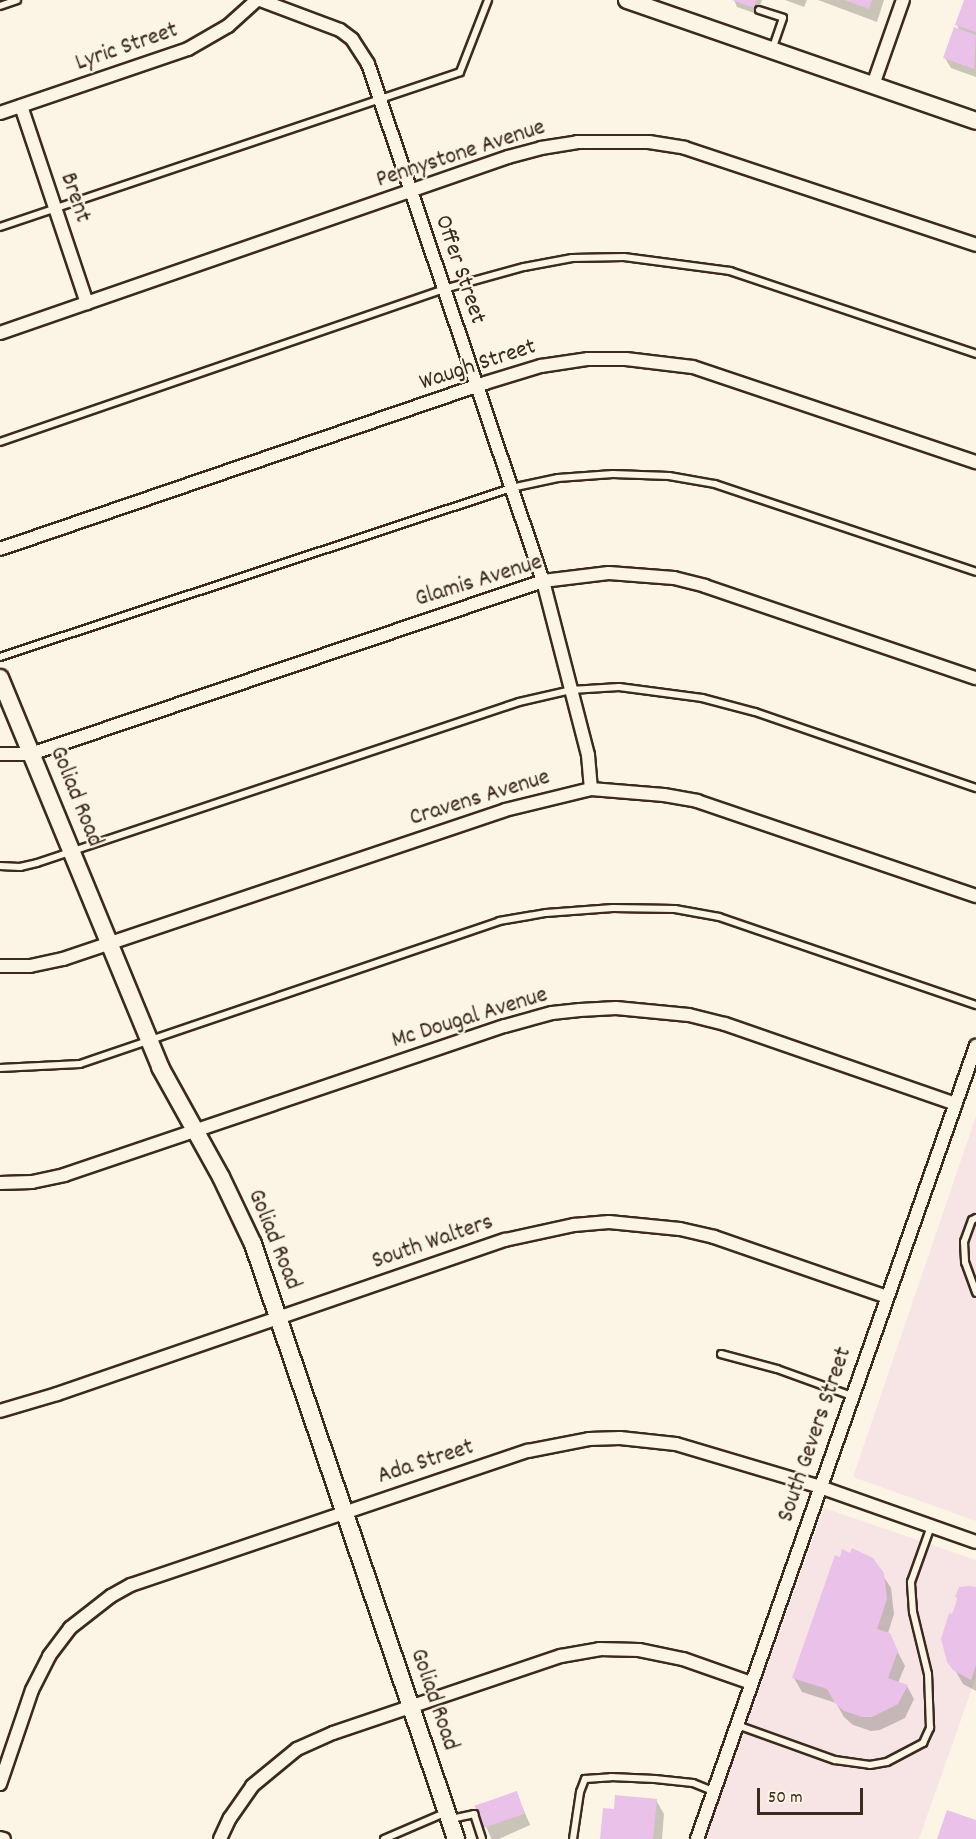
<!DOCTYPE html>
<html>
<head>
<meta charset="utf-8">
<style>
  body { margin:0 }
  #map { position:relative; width:976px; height:1839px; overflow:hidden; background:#fcf5e5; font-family:Dekko,sans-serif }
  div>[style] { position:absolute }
  .built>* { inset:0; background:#f7e5e6 }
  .shadow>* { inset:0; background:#0003; transform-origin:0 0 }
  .building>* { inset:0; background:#eac1e8; transform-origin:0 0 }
  .roads { filter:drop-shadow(2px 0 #3b2a1e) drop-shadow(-2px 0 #3b2a1e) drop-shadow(0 2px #3b2a1e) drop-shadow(0 -2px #3b2a1e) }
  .service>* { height:6px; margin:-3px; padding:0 3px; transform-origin:3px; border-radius:3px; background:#fcf5e5 }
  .minor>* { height:12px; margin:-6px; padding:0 6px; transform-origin:6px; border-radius:6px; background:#fcf5e5 }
  .secondary>* { height:16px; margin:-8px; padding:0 8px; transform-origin:8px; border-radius:8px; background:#fcf5e5 }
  span { translate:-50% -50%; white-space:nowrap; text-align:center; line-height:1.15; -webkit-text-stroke:4.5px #fcf5e5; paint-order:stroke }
  .street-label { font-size:24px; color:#3b2a1e }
  .scale { position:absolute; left:757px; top:1788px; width:106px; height:27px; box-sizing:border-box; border:3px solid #3b2a1e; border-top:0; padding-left:8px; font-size:18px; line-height:21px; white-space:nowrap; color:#3b2a1e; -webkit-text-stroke:4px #fcf5e5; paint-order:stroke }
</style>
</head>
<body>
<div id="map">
  <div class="built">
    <i style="clip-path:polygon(976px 1116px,976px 1521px,853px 1477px)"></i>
    <i style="clip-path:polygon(824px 1508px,976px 1560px,976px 1677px,919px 1839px,705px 1839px)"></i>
  </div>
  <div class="shadow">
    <i style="clip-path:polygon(734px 0,762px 0,757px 14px,737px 7px)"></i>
    <i style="clip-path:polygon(785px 0,807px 0,804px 7px)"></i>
    <i style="clip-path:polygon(818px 0,884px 0,877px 22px)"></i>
    <i style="clip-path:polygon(965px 0,976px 0,976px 77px,951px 68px,945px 58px,960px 31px,957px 25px)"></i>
    <i style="clip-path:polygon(882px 1574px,891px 1588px,894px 1614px,888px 1633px,905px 1666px,898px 1683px,907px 1686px,914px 1699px,905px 1718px,880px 1730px,871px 1731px,853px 1725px,844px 1717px,836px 1703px,802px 1692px,794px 1678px)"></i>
    <i style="clip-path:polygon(960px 1588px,976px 1589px,976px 1691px,963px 1684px,955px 1670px,953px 1616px)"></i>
    <i style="left:516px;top:1793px;width:35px;height:41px;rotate:66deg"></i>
    <i style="clip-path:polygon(656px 1800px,664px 1814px,662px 1839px,602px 1839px,615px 1811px)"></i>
  </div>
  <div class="building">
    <i style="clip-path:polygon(732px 0,756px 0,754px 8px)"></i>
    <i style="clip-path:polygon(844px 0,872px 0,869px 9px)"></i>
    <i style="clip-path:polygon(964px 0,976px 0,976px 32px,955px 25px)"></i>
    <i style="clip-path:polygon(954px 27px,976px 35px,974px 69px,943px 58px)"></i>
    <i style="clip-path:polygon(852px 1548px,873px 1558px,884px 1573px,887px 1599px,877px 1629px,890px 1633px,898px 1651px,888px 1678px,908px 1685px,898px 1704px,872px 1717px,862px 1717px,844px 1711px,835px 1703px,827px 1689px,792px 1678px,835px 1555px,840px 1557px,842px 1549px,850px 1553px)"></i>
    <i style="clip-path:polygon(969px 1586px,976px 1587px,976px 1665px,971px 1680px,953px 1670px,947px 1662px,941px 1639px,949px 1613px,952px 1614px,958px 1598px,955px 1597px,959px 1587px)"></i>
    <i style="left:517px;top:1791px;width:24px;height:45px;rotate:71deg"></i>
    <i style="clip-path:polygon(615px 1795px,657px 1799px,653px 1839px,600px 1839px,603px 1808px,614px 1809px)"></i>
    <i style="clip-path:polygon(947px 1810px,976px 1820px,976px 1839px,937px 1839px)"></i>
  </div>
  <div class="roads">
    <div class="service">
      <i style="left:0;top:6px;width:18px;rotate:-19deg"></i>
      <i style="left:759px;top:10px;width:25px;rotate:18deg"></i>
      <i style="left:783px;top:18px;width:34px;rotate:109deg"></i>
      <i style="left:0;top:227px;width:485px;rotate:-18.6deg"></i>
      <i style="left:460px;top:72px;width:77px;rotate:-68.7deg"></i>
      <i style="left:0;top:442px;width:470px;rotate:-19deg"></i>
      <i style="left:444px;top:289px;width:83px;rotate:-15.4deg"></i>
      <i style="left:524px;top:267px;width:49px;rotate:-10.6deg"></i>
      <i style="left:572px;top:258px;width:52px;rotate:-1.1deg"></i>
      <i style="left:624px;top:257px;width:107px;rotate:7.5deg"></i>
      <i style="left:730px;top:271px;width:260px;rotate:18.6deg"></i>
      <i style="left:0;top:657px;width:538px;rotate:-18.3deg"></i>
      <i style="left:511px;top:488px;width:48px;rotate:-12deg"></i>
      <i style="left:558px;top:478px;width:55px;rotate:-4.2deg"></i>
      <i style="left:613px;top:474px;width:56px;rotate:2deg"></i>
      <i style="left:669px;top:476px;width:47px;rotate:9.9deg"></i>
      <i style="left:715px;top:484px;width:275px;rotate:18.6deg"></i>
      <i style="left:0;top:866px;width:20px;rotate:3deg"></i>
      <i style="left:20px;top:867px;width:17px;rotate:-13deg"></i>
      <i style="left:37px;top:863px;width:508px;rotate:-18.47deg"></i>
      <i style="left:519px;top:702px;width:53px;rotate:-13deg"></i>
      <i style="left:571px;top:690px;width:48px;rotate:-3.6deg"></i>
      <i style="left:619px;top:687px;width:84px;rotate:7.5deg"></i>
      <i style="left:702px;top:698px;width:55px;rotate:14.8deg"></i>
      <i style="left:755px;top:712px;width:234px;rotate:19deg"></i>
      <i style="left:0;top:1068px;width:80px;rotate:-2.9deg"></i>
      <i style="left:80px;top:1064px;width:443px;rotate:-18.8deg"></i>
      <i style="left:499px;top:921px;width:48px;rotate:-9.7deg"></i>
      <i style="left:546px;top:913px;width:67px;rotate:-4.3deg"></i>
      <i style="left:613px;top:908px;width:62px;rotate:0.9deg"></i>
      <i style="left:675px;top:909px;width:45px;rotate:10.3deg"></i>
      <i style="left:719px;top:917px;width:272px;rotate:18.9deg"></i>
      <i style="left:976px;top:1218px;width:4px;rotate:153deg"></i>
      <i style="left:972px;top:1220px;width:23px;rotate:110deg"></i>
      <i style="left:964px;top:1242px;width:20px;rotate:87deg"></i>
      <i style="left:965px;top:1262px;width:33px;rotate:70deg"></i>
      <i style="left:721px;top:1354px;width:58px;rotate:15deg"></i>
      <i style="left:777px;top:1369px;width:80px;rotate:19.8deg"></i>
      <i style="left:737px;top:1725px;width:104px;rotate:19.7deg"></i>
      <i style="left:835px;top:1760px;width:35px;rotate:8deg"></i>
      <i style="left:870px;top:1765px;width:17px;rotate:-10deg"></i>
      <i style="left:887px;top:1762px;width:41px;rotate:-27.8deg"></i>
      <i style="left:923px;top:1743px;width:17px;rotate:-65deg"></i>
      <i style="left:930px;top:1728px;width:54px;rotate:-92.1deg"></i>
      <i style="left:928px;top:1674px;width:64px;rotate:-103.6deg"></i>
      <i style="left:913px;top:1612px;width:30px;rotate:-94deg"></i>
      <i style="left:911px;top:1582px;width:59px;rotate:-70.3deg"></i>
      <i style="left:451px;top:1819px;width:24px;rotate:-12deg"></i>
      <i style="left:474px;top:1814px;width:26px;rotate:72deg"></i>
      <i style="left:384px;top:1839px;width:69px;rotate:-23.2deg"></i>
      <i style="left:573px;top:1839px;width:48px;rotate:-81.5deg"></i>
      <i style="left:580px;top:1792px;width:14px;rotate:-69deg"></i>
      <i style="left:585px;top:1779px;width:26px;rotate:-4deg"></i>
      <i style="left:611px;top:1777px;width:44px;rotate:2.6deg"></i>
      <i style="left:655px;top:1779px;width:38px;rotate:6deg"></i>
      <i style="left:693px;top:1783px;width:22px;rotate:22deg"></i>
    </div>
    <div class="minor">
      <i style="left:260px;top:0;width:85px;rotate:20.6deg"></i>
      <i style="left:340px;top:30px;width:15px;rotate:37deg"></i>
      <i style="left:352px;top:39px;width:30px;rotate:57deg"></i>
      <i style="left:368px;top:64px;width:546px;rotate:71.3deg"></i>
      <i style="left:543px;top:581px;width:180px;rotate:75.5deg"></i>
      <i style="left:588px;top:755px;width:34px;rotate:85deg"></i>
      <i style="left:873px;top:85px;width:90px;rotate:-70.6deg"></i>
      <i style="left:21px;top:106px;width:208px;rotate:71.5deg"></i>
      <i style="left:0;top:113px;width:199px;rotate:-18.8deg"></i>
      <i style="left:188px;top:49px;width:46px;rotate:-29.9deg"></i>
      <i style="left:228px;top:26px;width:39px;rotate:-42deg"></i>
      <i style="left:0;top:333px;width:538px;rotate:-19.11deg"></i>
      <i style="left:508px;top:157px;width:34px;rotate:-15deg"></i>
      <i style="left:541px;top:148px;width:36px;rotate:-9deg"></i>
      <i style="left:577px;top:142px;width:72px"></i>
      <i style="left:649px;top:142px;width:36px;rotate:9deg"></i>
      <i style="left:685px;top:148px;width:307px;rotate:18.4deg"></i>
      <i style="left:0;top:549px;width:513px;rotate:-18.89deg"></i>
      <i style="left:485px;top:383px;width:59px;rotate:-16.9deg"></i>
      <i style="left:541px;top:366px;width:48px;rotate:-8.5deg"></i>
      <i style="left:588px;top:359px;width:38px"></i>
      <i style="left:626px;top:359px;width:67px;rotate:6.8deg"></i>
      <i style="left:693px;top:367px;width:299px;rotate:18.6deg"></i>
      <i style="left:0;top:754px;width:31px"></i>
      <i style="left:31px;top:754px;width:540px;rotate:-18.67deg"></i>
      <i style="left:543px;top:581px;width:66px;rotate:-6.9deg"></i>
      <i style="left:609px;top:573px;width:65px;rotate:4.4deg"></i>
      <i style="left:674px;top:578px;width:32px;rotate:14deg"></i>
      <i style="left:705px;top:586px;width:286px;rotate:18.8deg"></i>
      <i style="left:0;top:966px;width:30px"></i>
      <i style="left:30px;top:966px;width:34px;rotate:-12deg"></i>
      <i style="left:63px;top:959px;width:466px;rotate:-18.6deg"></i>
      <i style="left:505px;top:810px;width:89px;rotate:-13.7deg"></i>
      <i style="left:591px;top:789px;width:73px;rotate:4.7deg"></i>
      <i style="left:664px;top:795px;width:34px;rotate:10deg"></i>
      <i style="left:697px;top:801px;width:295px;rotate:18.8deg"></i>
      <i style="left:0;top:1183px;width:32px;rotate:-2deg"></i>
      <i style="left:32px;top:1182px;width:33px;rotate:-12deg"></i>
      <i style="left:64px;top:1175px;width:465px;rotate:-18.7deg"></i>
      <i style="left:505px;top:1026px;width:49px;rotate:-15.5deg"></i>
      <i style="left:552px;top:1013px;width:28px;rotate:-6deg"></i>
      <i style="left:580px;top:1010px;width:36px;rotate:-3deg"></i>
      <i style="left:616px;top:1008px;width:73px;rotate:5.5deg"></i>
      <i style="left:689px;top:1015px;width:37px;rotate:14deg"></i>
      <i style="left:725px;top:1024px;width:244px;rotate:19.1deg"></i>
      <i style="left:0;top:1411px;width:59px;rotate:-16.6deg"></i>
      <i style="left:57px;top:1394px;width:474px;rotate:-19deg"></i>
      <i style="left:505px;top:1240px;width:71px;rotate:-12.3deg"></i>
      <i style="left:574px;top:1225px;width:35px;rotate:-5deg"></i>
      <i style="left:609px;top:1222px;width:71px;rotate:5.6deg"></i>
      <i style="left:680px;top:1229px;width:35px;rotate:13deg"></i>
      <i style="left:714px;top:1237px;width:183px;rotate:19.1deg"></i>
      <i style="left:0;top:1784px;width:99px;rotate:-71.2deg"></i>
      <i style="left:32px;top:1690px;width:38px;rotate:-63deg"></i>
      <i style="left:49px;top:1656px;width:35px;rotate:-53deg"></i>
      <i style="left:70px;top:1628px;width:52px;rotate:-38deg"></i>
      <i style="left:111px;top:1596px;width:23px;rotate:-29deg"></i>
      <i style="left:131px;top:1585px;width:419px;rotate:-18.7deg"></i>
      <i style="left:528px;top:1451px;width:62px;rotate:-11.1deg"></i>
      <i style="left:589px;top:1439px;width:31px;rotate:-2deg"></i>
      <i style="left:620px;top:1438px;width:56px;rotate:6.1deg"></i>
      <i style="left:676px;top:1444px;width:150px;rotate:16.6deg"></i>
      <i style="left:820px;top:1487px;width:165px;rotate:19.4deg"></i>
      <i style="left:0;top:1838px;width:4px;rotate:14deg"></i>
      <i style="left:220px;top:1839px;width:23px;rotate:-65deg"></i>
      <i style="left:230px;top:1818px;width:39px;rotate:-55deg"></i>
      <i style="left:252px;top:1786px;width:58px;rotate:-39.4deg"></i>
      <i style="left:297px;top:1749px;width:39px;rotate:-24deg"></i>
      <i style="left:333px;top:1733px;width:241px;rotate:-18.7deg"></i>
      <i style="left:561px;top:1656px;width:39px;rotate:-10deg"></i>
      <i style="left:599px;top:1649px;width:40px;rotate:1.4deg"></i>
      <i style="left:639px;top:1650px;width:45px;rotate:11.6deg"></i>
      <i style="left:683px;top:1659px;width:72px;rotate:19.4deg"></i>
      <i style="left:697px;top:1839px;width:841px;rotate:-70.62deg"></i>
    </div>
    <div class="secondary">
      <i style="left:627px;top:0;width:369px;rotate:19.1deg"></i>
      <i style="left:0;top:678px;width:421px;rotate:67.6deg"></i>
      <i style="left:160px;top:1067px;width:126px;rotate:61deg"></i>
      <i style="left:221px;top:1177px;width:74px;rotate:64.5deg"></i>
      <i style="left:253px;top:1244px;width:629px;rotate:71.16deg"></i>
    </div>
  </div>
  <div class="street-label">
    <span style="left:127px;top:48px;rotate:-19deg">Lyric Street</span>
    <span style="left:461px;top:155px;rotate:-18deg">Pennystone Avenue</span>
    <span style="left:74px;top:198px;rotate:71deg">Brent</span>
    <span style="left:459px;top:270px;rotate:71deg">Offer Street</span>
    <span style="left:478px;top:366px;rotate:-18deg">Waugh Street</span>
    <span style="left:479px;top:582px;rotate:-17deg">Glamis Avenue</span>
    <span style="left:75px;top:797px;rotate:68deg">Goliad Road</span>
    <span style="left:480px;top:799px;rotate:-17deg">Cravens Avenue</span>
    <span style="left:470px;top:1019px;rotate:-17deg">Mc Dougal Avenue</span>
    <span style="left:273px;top:1240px;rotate:68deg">Goliad Road</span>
    <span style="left:433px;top:1243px;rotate:-19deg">South Walters</span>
    <span style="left:816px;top:1435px;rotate:-71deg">South Gevers Street</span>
    <span style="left:426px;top:1463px;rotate:-18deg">Ada Street</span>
    <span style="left:433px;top:1700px;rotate:71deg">Goliad Road</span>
  </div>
  <div class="scale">50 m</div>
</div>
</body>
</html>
